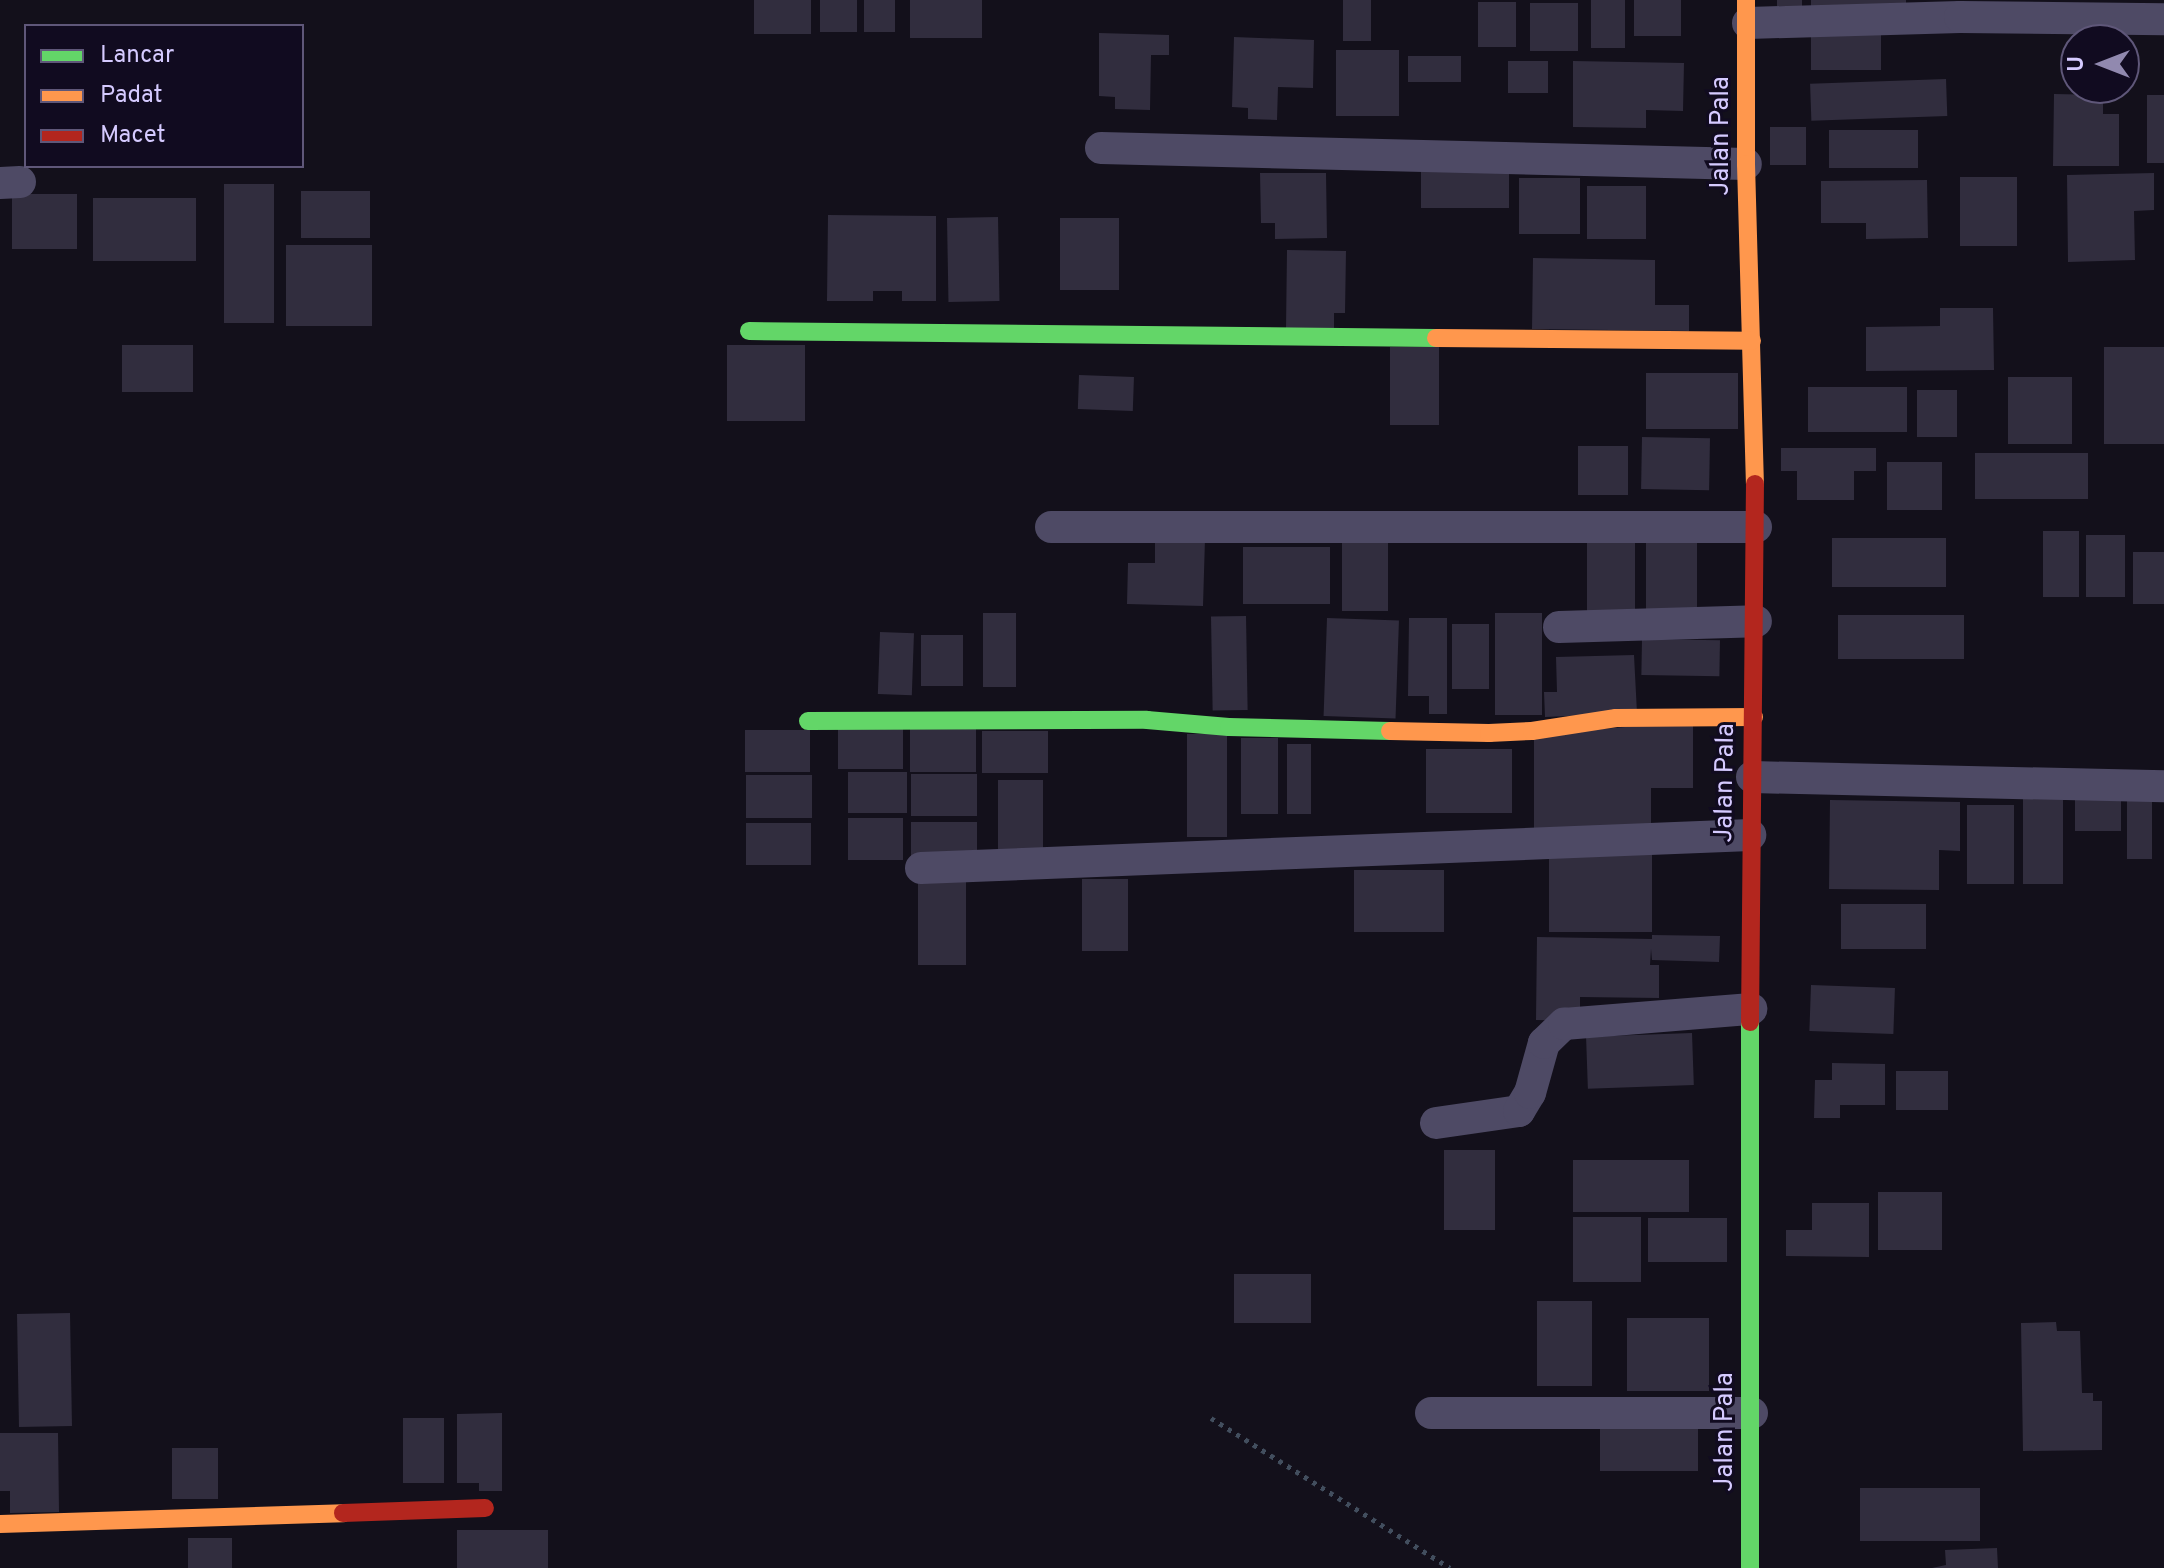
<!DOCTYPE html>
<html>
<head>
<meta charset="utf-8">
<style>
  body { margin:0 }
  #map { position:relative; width:2164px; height:1568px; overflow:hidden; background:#13101b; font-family:Overpass,sans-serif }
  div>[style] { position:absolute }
  .building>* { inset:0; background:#312d3e; transform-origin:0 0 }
  .path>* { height:5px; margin-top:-2.5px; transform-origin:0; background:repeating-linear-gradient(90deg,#424e5e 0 4px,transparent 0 10px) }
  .street>* { height:32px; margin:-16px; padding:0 16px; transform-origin:16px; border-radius:16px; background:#4e4a65 }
  .fast>* { height:18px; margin:-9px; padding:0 9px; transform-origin:9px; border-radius:9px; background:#63d668 }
  .slow>* { height:18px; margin:-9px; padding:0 9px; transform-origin:9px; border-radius:9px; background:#ff974d }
  .jam>* { height:18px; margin:-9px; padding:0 9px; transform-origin:9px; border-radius:9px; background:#b3261e }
  span { translate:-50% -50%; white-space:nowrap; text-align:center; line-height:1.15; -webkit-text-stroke:6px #110b20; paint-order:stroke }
  .street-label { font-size:26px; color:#d5caff }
  .legend { position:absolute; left:24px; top:24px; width:280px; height:144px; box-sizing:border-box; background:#110b20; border:2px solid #5f5779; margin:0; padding:10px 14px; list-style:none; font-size:24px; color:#d5caff }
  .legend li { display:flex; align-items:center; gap:16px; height:40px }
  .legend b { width:40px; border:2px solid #5f5779 }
  .north { position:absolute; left:2060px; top:24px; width:80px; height:80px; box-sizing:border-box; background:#110b20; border:2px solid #5f5779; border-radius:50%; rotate:270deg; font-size:22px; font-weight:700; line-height:32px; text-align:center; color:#d5caff }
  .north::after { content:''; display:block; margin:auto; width:28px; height:36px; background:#9189af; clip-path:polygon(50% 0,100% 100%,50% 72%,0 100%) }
</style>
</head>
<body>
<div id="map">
  <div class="building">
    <i style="left:754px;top:0;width:57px;height:34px"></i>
    <i style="left:820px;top:0;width:37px;height:32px"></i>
    <i style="left:864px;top:0;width:31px;height:32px"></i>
    <i style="left:910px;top:0;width:72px;height:38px"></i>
    <i style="left:1343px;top:0;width:28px;height:41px"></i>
    <i style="left:1591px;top:0;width:34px;height:48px"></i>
    <i style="left:1634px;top:0;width:47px;height:36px"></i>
    <i style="left:1777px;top:0;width:25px;height:6px"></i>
    <i style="left:1811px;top:0;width:95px;height:8px"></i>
    <i style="left:1478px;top:2px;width:38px;height:45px"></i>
    <i style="left:1530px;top:3px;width:48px;height:48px"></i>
    <i style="clip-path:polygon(1099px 33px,1169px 35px,1169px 55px,1151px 55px,1150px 110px,1115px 109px,1115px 97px,1099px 96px)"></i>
    <i style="left:1811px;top:35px;width:70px;height:35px"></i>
    <i style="clip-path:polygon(1234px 37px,1314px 40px,1313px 88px,1278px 87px,1277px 120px,1248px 119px,1248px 108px,1232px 107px)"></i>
    <i style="left:1336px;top:50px;width:63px;height:66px"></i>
    <i style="left:1408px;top:56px;width:53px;height:26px"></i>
    <i style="left:1508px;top:61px;width:40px;height:32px"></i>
    <i style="clip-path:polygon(1573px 61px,1684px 63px,1683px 111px,1646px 110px,1646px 128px,1573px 127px)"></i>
    <i style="left:1946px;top:79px;width:37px;height:136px;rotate:88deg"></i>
    <i style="clip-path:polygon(2054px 94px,2103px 95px,2103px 114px,2119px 114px,2119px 166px,2053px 166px)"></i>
    <i style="left:2147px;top:95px;width:17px;height:68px"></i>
    <i style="left:1770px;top:127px;width:36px;height:38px"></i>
    <i style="left:1829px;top:130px;width:89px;height:38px"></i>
    <i style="left:1421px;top:161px;width:88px;height:47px"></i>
    <i style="clip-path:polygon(1260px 173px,1326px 173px,1327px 238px,1275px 239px,1275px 223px,1261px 223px)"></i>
    <i style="clip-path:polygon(2154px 173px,2154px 210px,2134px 211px,2135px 260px,2068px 262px,2067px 175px)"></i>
    <i style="left:1960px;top:177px;width:57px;height:69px"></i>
    <i style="left:1519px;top:178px;width:61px;height:56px"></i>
    <i style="clip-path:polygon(1927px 180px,1928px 238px,1866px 239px,1866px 223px,1821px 223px,1821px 181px)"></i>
    <i style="left:224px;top:184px;width:50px;height:139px"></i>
    <i style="left:1587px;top:186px;width:59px;height:53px"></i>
    <i style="left:301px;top:191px;width:69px;height:47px"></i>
    <i style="left:12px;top:194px;width:65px;height:55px"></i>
    <i style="left:93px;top:198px;width:103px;height:63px"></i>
    <i style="clip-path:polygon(828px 215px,936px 216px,936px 301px,902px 301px,902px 291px,873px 291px,873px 301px,827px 301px)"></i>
    <i style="left:998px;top:217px;width:84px;height:51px;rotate:89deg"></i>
    <i style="left:1119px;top:218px;width:72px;height:59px;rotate:90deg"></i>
    <i style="left:286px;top:245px;width:86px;height:81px"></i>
    <i style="clip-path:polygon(1287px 250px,1346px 251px,1345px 313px,1334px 313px,1334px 329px,1286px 329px)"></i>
    <i style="clip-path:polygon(1533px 258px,1655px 260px,1655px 305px,1689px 305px,1689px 331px,1532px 329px)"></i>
    <i style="clip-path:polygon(1940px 308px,1993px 308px,1994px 370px,1866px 371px,1866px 327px,1940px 326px)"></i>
    <i style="left:122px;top:345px;width:71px;height:47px"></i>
    <i style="left:727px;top:345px;width:78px;height:76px"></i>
    <i style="left:1390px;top:347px;width:49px;height:78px"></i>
    <i style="left:2104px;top:347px;width:60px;height:97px"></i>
    <i style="left:1646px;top:373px;width:92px;height:56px"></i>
    <i style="left:1079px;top:375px;width:55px;height:34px;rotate:2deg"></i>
    <i style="left:2008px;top:377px;width:64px;height:67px"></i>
    <i style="left:1808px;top:387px;width:99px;height:45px"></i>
    <i style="left:1917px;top:390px;width:40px;height:47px"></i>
    <i style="left:1642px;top:437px;width:68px;height:52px;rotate:1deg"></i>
    <i style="left:1578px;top:446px;width:50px;height:49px"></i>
    <i style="clip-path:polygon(1781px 448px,1876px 448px,1876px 471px,1854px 471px,1854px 500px,1797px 500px,1797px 471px,1781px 471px)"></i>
    <i style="left:1975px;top:453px;width:113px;height:46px"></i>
    <i style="left:1887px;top:462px;width:55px;height:48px"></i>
    <i style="left:2043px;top:531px;width:36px;height:66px"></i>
    <i style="left:1646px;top:533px;width:51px;height:76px"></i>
    <i style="left:2086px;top:535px;width:39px;height:62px"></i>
    <i style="clip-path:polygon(1155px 538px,1205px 539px,1203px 606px,1127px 604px,1128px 563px,1155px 563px)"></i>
    <i style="left:1832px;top:538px;width:114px;height:49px"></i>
    <i style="left:1342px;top:542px;width:46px;height:69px"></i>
    <i style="left:1587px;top:543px;width:48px;height:74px"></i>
    <i style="left:1243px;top:547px;width:87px;height:57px"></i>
    <i style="left:2133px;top:552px;width:31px;height:52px"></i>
    <i style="left:983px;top:613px;width:33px;height:74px"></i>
    <i style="left:1495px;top:613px;width:47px;height:102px"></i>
    <i style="left:1838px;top:615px;width:126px;height:44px"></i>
    <i style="left:1246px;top:616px;width:94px;height:35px;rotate:89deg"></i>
    <i style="left:1327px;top:618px;width:72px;height:98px;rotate:2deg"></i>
    <i style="clip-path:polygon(1409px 618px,1447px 618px,1447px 714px,1429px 714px,1429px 696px,1408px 696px)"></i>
    <i style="left:1452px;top:624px;width:37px;height:65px"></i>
    <i style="left:880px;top:632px;width:34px;height:62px;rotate:2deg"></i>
    <i style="left:921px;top:635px;width:42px;height:51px"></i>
    <i style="left:1642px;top:639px;width:78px;height:36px;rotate:1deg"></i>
    <i style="clip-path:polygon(1634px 655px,1637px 713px,1545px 717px,1544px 692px,1557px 692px,1556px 657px)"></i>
    <i style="clip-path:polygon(1693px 721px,1693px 788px,1651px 788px,1651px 834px,1534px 834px,1534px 735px)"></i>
    <i style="left:838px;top:726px;width:65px;height:43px"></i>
    <i style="left:910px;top:729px;width:66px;height:43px"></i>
    <i style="left:745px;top:730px;width:65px;height:42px"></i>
    <i style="left:982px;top:731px;width:66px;height:42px"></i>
    <i style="left:1187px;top:734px;width:40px;height:103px"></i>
    <i style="left:1241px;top:738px;width:37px;height:76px"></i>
    <i style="left:1287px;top:744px;width:24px;height:70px"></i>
    <i style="left:1426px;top:749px;width:86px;height:64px"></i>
    <i style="left:848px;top:772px;width:59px;height:41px"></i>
    <i style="left:911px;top:774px;width:66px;height:42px"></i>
    <i style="left:746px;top:775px;width:66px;height:43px"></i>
    <i style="left:998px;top:780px;width:45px;height:79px"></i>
    <i style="left:2075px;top:788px;width:46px;height:43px"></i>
    <i style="left:2127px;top:798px;width:25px;height:61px"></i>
    <i style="left:2023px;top:799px;width:40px;height:85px"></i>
    <i style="clip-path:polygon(1830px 800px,1960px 802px,1960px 851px,1939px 850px,1939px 890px,1829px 889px)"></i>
    <i style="left:1967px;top:805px;width:47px;height:79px"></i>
    <i style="left:848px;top:818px;width:55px;height:42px"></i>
    <i style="left:911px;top:822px;width:66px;height:42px"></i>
    <i style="left:746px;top:823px;width:65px;height:42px"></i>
    <i style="left:1549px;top:848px;width:103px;height:84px"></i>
    <i style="left:1354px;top:870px;width:90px;height:62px"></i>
    <i style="left:1082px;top:879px;width:46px;height:72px"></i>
    <i style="left:918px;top:882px;width:48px;height:83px"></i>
    <i style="left:1841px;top:904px;width:85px;height:45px"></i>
    <i style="clip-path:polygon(1652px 935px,1720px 936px,1719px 962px,1652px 960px,1651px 949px,1650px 965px,1659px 965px,1659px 998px,1580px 997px,1580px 1021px,1536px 1020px,1537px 937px,1652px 939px)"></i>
    <i style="left:1811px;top:985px;width:84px;height:46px;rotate:2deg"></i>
    <i style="left:1692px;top:1033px;width:52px;height:106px;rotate:88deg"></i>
    <i style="clip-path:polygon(1832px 1063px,1885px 1064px,1885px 1105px,1840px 1105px,1840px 1118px,1814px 1118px,1815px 1080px,1832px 1080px)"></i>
    <i style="left:1896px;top:1071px;width:52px;height:39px"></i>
    <i style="left:1444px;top:1150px;width:51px;height:80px"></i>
    <i style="left:1573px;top:1160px;width:116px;height:52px"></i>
    <i style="left:1878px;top:1192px;width:64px;height:58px"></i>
    <i style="clip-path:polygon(1812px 1203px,1869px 1203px,1869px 1257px,1786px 1256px,1786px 1230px,1812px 1230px)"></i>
    <i style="left:1573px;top:1217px;width:68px;height:65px"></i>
    <i style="left:1648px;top:1218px;width:79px;height:44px"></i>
    <i style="left:1234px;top:1274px;width:77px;height:49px"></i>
    <i style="left:1537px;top:1301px;width:55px;height:85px"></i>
    <i style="left:70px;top:1313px;width:113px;height:53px;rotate:89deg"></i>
    <i style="left:1627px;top:1318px;width:82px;height:73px"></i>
    <i style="clip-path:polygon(2056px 1322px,2057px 1331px,2080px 1331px,2082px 1393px,2093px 1393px,2093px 1401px,2102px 1401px,2102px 1450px,2023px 1451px,2021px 1323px)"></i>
    <i style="clip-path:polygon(502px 1413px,502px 1491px,479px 1491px,479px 1483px,457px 1483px,457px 1414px)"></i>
    <i style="left:403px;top:1418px;width:41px;height:65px"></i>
    <i style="left:1698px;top:1421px;width:50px;height:98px;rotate:90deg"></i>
    <i style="clip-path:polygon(0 1433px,58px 1433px,59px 1512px,10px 1513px,10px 1491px,0 1491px)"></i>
    <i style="left:172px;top:1448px;width:46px;height:51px"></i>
    <i style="left:1860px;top:1488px;width:120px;height:53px"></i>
    <i style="left:457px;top:1530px;width:91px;height:38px"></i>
    <i style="left:188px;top:1538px;width:44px;height:30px"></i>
    <i style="clip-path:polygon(1997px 1548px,1998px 1568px,1932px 1568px,1946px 1565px,1945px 1550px)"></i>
  </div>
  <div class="path">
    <i style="left:1211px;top:1418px;width:282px;rotate:32.1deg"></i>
  </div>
  <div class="street">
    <i style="left:1748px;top:23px;width:212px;rotate:-1.6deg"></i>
    <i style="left:1960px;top:17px;width:204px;rotate:0.6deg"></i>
    <i style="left:1101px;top:148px;width:645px;rotate:1.42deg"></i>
    <i style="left:0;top:183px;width:20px;rotate:-3deg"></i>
    <i style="left:1051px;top:527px;width:705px"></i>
    <i style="left:1559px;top:627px;width:197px;rotate:-1.7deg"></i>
    <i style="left:1752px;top:777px;width:412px;rotate:1.3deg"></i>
    <i style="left:921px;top:868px;width:830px;rotate:-2.28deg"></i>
    <i style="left:1436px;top:1123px;width:84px;rotate:-8.2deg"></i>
    <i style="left:1519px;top:1111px;width:21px;rotate:-59deg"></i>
    <i style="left:1530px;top:1093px;width:52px;rotate:-74.4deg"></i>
    <i style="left:1544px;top:1043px;width:28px;rotate:-44deg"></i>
    <i style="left:1564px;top:1024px;width:188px;rotate:-4.6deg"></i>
    <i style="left:1431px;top:1413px;width:321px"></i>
  </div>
  <div class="fast">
    <i style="left:749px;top:331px;width:687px;rotate:0.58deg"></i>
    <i style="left:808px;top:721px;width:339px;rotate:-0.2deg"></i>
    <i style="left:1147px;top:720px;width:82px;rotate:4.9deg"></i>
    <i style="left:1229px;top:727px;width:161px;rotate:1.4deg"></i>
    <i style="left:1750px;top:1022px;width:546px;rotate:90deg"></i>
  </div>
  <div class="slow">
    <i style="left:1746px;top:0;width:164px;rotate:90deg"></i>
    <i style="left:1746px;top:164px;width:320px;rotate:88.4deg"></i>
    <i style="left:1436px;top:338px;width:316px;rotate:0.5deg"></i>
    <i style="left:1390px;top:731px;width:99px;rotate:1.2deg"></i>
    <i style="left:1489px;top:733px;width:43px;rotate:-2.7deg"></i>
    <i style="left:1532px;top:731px;width:85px;rotate:-8.8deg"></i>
    <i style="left:1616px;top:718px;width:138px;rotate:-0.4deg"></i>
    <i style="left:0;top:1524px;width:343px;rotate:-1.8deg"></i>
  </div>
  <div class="jam">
    <i style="left:1750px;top:1022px;width:538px;rotate:-89.47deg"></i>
    <i style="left:343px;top:1513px;width:142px;rotate:-2deg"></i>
  </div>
  <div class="street-label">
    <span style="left:1722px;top:136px;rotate:-90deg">Jalan Pala</span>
    <span style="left:1726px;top:783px;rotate:-89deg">Jalan Pala</span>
    <span style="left:1726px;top:1432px;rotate:-90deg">Jalan Pala</span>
  </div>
  <ul class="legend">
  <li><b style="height:10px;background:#63d668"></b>Lancar</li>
  <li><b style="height:10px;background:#ff974d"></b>Padat</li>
  <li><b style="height:10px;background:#b3261e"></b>Macet</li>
  </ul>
  <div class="north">U</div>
</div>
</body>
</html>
